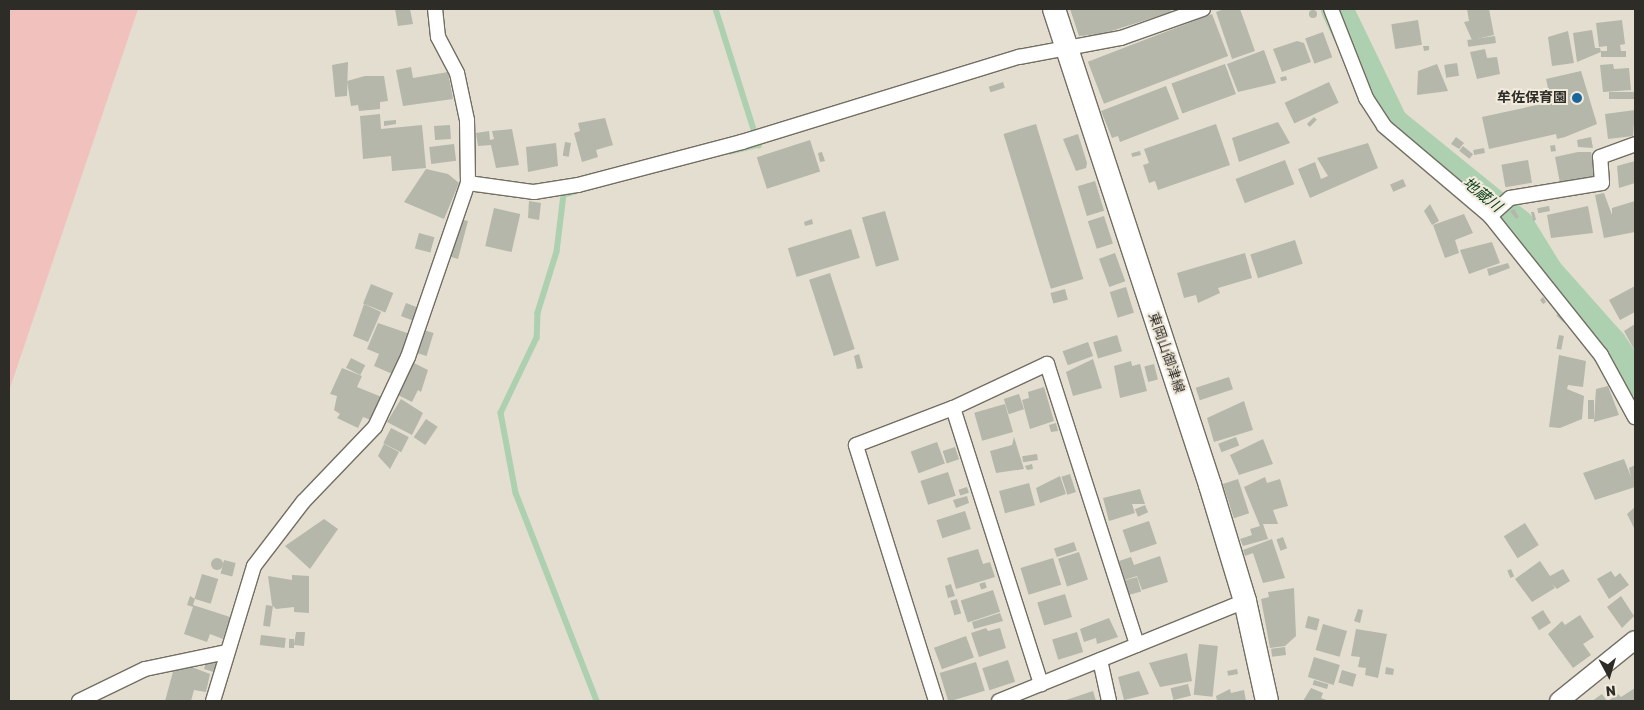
<!DOCTYPE html>
<html>
<head>
<meta charset="utf-8">
<style>
  body { margin:0 }
  #map { position:relative; width:1644px; height:710px; overflow:hidden; background:#e4ded0; font-family:Rubik,"Noto Sans JP",sans-serif }
  div>[style] { position:absolute }
  .green>* { inset:0; background:#f1c1be }
  .stream>* { height:5.5px; margin:-2.75px; padding:0 2.75px; transform-origin:2.75px; border-radius:2.75px; background:#acd0b0 }
  .river>* { height:32px; margin:-16px; padding:0 16px; transform-origin:16px; border-radius:16px; background:#acd0b0 }
  .building>* { inset:0; background:#b4b7a9; transform-origin:0 0 }
  .round { border-radius:50% }
  .roads { filter:drop-shadow(1px 0 #736e62) drop-shadow(-1px 0 #736e62) drop-shadow(0 1px #736e62) drop-shadow(0 -1px #736e62) }
  .minor>* { height:14px; margin:-7px; padding:0 7px; transform-origin:7px; border-radius:7px; background:#fff }
  .tertiary>* { height:18px; margin:-9px; padding:0 9px; transform-origin:9px; border-radius:9px; background:#fff }
  .primary>* { height:22px; margin:-11px; padding:0 11px; transform-origin:11px; border-radius:11px; background:#fff }
  .dots>* { width:14px; height:14px; translate:-50% -50%; box-sizing:border-box; border:2px solid #f2ebdd; border-radius:50% }
  span { translate:-50% -50%; white-space:nowrap; text-align:center; line-height:1.15; -webkit-text-stroke:4px #f2ebdd; paint-order:stroke }
  .poi-label { font-size:14px; color:#2e2c27; font-weight:700 }
  .right { translate:-100% -50%; text-align:right }
  .street-label { font-size:14px; color:#2e2c27 }
  .water-label { font-size:15px; color:#0d441c; font-style:italic }
  .frame { position:absolute; inset:0; border:10px solid #2e2c27; pointer-events:none }
  .north { position:absolute; left:1584px; top:650px; width:50px; height:50px; -webkit-text-stroke:4px #f2ebdd; paint-order:stroke; rotate:174deg; font-size:14px; font-weight:700; line-height:20px; text-align:center; color:#2e2c27 }
  .north::after { content:''; display:block; margin:auto; width:18px; height:22px; background:#2e2c27; clip-path:polygon(50% 0,100% 100%,50% 72%,0 100%) }
</style>
</head>
<body>
<div id="map">
  <div class="green">
    <i style="clip-path:polygon(9px 9px,138px 9px,9px 391px)"></i>
  </div>
  <div class="stream">
    <i style="left:716px;top:9px;width:143px;rotate:72.5deg"></i>
    <i style="left:759px;top:145px;width:29px;rotate:166deg"></i>
    <i style="left:575px;top:192px;width:11px;rotate:165deg"></i>
    <i style="left:564px;top:195px;width:57px;rotate:97deg"></i>
    <i style="left:557px;top:252px;width:64px;rotate:107.3deg"></i>
    <i style="left:538px;top:313px;width:25px;rotate:92deg"></i>
    <i style="left:537px;top:338px;width:83px;rotate:115.6deg"></i>
    <i style="left:501px;top:413px;width:81px;rotate:79.4deg"></i>
    <i style="left:516px;top:493px;width:223px;rotate:68.7deg"></i>
  </div>
  <div class="river">
    <i style="left:1337px;top:9px;width:127px;rotate:64.2deg"></i>
    <i style="left:1392px;top:123px;width:162px;rotate:39deg"></i>
    <i style="left:1518px;top:225px;width:55px;rotate:58.3deg"></i>
    <i style="left:1547px;top:272px;width:96px;rotate:48.4deg"></i>
    <i style="left:1611px;top:344px;width:43px;rotate:56.3deg"></i>
  </div>
  <div class="building">
    <i style="clip-path:polygon(395px 9px,410px 9px,413px 24px,398px 26px)"></i>
    <i style="clip-path:polygon(1070px 9px,1170px 9px,1171px 12px,1102px 34px,1079px 36px)"></i>
    <i style="clip-path:polygon(1224px 9px,1240px 9px,1255px 51px,1232px 59px,1216px 12px)"></i>
    <i style="clip-path:polygon(1467px 9px,1489px 9px,1494px 35px,1472px 40px,1464px 22px,1469px 21px)"></i>
    <i class="round" style="left:1309px;top:10px;width:8px;height:8px"></i>
    <i style="left:1212px;top:14px;width:45px;height:133px;rotate:69deg"></i>
    <i style="left:1418px;top:20px;width:25px;height:27px;rotate:81deg"></i>
    <i style="clip-path:polygon(1622px 20px,1625px 44px,1620px 45px,1621px 51px,1607px 53px,1607px 46px,1599px 47px,1596px 23px)"></i>
    <i style="clip-path:polygon(1592px 30px,1595px 48px,1600px 48px,1601px 52px,1577px 62px,1573px 33px)"></i>
    <i style="clip-path:polygon(1568px 31px,1574px 63px,1552px 66px,1548px 37px)"></i>
    <i style="left:1323px;top:32px;width:27px;height:19px;rotate:70deg"></i>
    <i style="left:1495px;top:36px;width:7px;height:28px;rotate:82deg"></i>
    <i style="clip-path:polygon(1297px 41px,1304px 43px,1311px 62px,1282px 72px,1273px 49px)"></i>
    <i style="clip-path:polygon(1423px 46px,1429px 46px,1429px 50px,1424px 51px)"></i>
    <i style="clip-path:polygon(1485px 49px,1487px 58px,1497px 57px,1500px 74px,1477px 79px,1470px 52px)"></i>
    <i style="clip-path:polygon(1264px 50px,1276px 83px,1238px 92px,1227px 64px)"></i>
    <i style="left:1626px;top:51px;width:6px;height:25px;rotate:90deg"></i>
    <i style="clip-path:polygon(348px 62px,347px 96px,335px 97px,332px 65px)"></i>
    <i style="left:1457px;top:63px;width:13px;height:13px;rotate:81deg"></i>
    <i style="left:1225px;top:64px;width:32px;height:57px;rotate:70deg"></i>
    <i style="clip-path:polygon(1437px 64px,1448px 91px,1417px 95px,1418px 71px)"></i>
    <i style="clip-path:polygon(1613px 64px,1614px 69px,1629px 68px,1631px 90px,1603px 92px,1600px 65px)"></i>
    <i style="clip-path:polygon(411px 67px,413px 78px,448px 72px,453px 99px,403px 106px,396px 70px)"></i>
    <i style="clip-path:polygon(1581px 71px,1597px 124px,1565px 137px,1557px 139px,1556px 134px,1489px 149px,1482px 117px,1551px 102px,1546px 79px)"></i>
    <i style="clip-path:polygon(365px 76px,384px 76px,388px 101px,380px 102px,380px 109px,359px 111px,358px 105px,351px 106px,347px 81px)"></i>
    <i style="left:1286px;top:76px;width:4px;height:6px;rotate:76deg"></i>
    <i style="left:1003px;top:82px;width:6px;height:15px;rotate:72deg"></i>
    <i style="left:1329px;top:82px;width:23px;height:49px;rotate:65deg"></i>
    <i style="clip-path:polygon(1166px 86px,1179px 119px,1120px 142px,1118px 136px,1112px 138px,1101px 111px)"></i>
    <i style="left:1635px;top:92px;width:7px;height:26px;rotate:90deg"></i>
    <i style="clip-path:polygon(1635px 110px,1633px 136px,1608px 139px,1605px 114px)"></i>
    <i style="clip-path:polygon(380px 114px,381px 129px,422px 125px,426px 168px,392px 171px,391px 156px,363px 159px,360px 116px)"></i>
    <i style="left:1314px;top:117px;width:4px;height:10px;rotate:45deg"></i>
    <i style="clip-path:polygon(605px 118px,613px 145px,596px 150px,598px 157px,582px 162px,574px 133px,580px 131px,578px 123px)"></i>
    <i style="clip-path:polygon(396px 120px,396px 124px,384px 126px,384px 121px)"></i>
    <i style="clip-path:polygon(1278px 122px,1290px 143px,1239px 162px,1232px 138px)"></i>
    <i style="left:1036px;top:124px;width:162px;height:34px;rotate:73deg"></i>
    <i style="clip-path:polygon(1216px 124px,1230px 165px,1158px 190px,1155px 181px,1149px 183px,1143px 165px,1149px 163px,1144px 149px)"></i>
    <i style="left:450px;top:125px;width:14px;height:16px;rotate:86deg"></i>
    <i style="clip-path:polygon(512px 129px,519px 165px,496px 168px,491px 145px,478px 146px,476px 133px,489px 131px,490px 140px,494px 139px,492px 131px)"></i>
    <i style="clip-path:polygon(1078px 134px,1087px 163px,1086px 168px,1076px 171px,1063px 139px)"></i>
    <i style="clip-path:polygon(1456px 137px,1464px 143px,1459px 149px,1451px 144px)"></i>
    <i style="clip-path:polygon(1591px 137px,1593px 148px,1578px 147px,1577px 140px)"></i>
    <i style="left:810px;top:140px;width:33px;height:56px;rotate:72deg"></i>
    <i style="left:565px;top:142px;width:6px;height:14px;rotate:9deg"></i>
    <i style="clip-path:polygon(556px 143px,558px 166px,528px 172px,526px 147px)"></i>
    <i style="clip-path:polygon(1368px 143px,1378px 168px,1310px 198px,1298px 169px,1315px 162px,1321px 179px,1328px 176px,1317px 158px)"></i>
    <i style="left:454px;top:144px;width:17px;height:25px;rotate:83deg"></i>
    <i style="left:1555px;top:145px;width:6px;height:5px;rotate:81deg"></i>
    <i style="left:1463px;top:146px;width:13px;height:6px;rotate:39deg"></i>
    <i style="left:1484px;top:148px;width:5px;height:11px;rotate:79deg"></i>
    <i style="left:1140px;top:151px;width:4px;height:9px;rotate:76deg"></i>
    <i style="clip-path:polygon(822px 152px,825px 161px,820px 162px,818px 153px)"></i>
    <i style="clip-path:polygon(1578px 152px,1591px 152px,1596px 176px,1560px 183px,1555px 157px)"></i>
    <i style="clip-path:polygon(1635px 155px,1635px 183px,1619px 188px,1617px 166px,1635px 161px)"></i>
    <i style="left:1285px;top:160px;width:26px;height:53px;rotate:69deg"></i>
    <i style="left:1528px;top:160px;width:23px;height:27px;rotate:80deg"></i>
    <i style="clip-path:polygon(426px 169px,448px 174px,459px 183px,444px 219px,404px 202px)"></i>
    <i style="left:1403px;top:179px;width:8px;height:14px;rotate:67deg"></i>
    <i style="left:1095px;top:181px;width:31px;height:18px;rotate:73deg"></i>
    <i style="clip-path:polygon(1604px 193px,1612px 215px,1612px 208px,1635px 201px,1635px 232px,1604px 238px,1595px 195px)"></i>
    <i style="clip-path:polygon(529px 201px,541px 203px,539px 220px,528px 218px)"></i>
    <i style="clip-path:polygon(1430px 204px,1439px 221px,1432px 225px,1424px 211px)"></i>
    <i style="left:1549px;top:206px;width:5px;height:12px;rotate:79deg"></i>
    <i style="clip-path:polygon(1588px 206px,1593px 233px,1551px 238px,1547px 215px)"></i>
    <i style="left:494px;top:208px;width:27px;height:39px;rotate:13deg"></i>
    <i style="clip-path:polygon(1514px 209px,1519px 217px,1516px 219px,1510px 211px)"></i>
    <i style="left:885px;top:211px;width:51px;height:24px;rotate:74deg"></i>
    <i style="clip-path:polygon(1531px 212px,1534px 212px,1536px 220px,1533px 221px)"></i>
    <i style="clip-path:polygon(1464px 214px,1473px 233px,1455px 240px,1459px 253px,1445px 258px,1433px 225px)"></i>
    <i style="left:1104px;top:216px;width:29px;height:17px;rotate:72deg"></i>
    <i style="clip-path:polygon(460px 219px,468px 221px,458px 259px,445px 255px)"></i>
    <i style="clip-path:polygon(812px 219px,813px 224px,805px 226px,804px 222px)"></i>
    <i style="left:851px;top:229px;width:30px;height:66px;rotate:73deg"></i>
    <i style="left:419px;top:233px;width:16px;height:16px;rotate:15deg"></i>
    <i style="left:1295px;top:240px;width:25px;height:47px;rotate:72deg"></i>
    <i style="clip-path:polygon(1492px 242px,1500px 263px,1469px 274px,1460px 250px)"></i>
    <i style="left:1115px;top:253px;width:30px;height:17px;rotate:70deg"></i>
    <i style="clip-path:polygon(1245px 253px,1252px 278px,1218px 288px,1220px 293px,1198px 303px,1196px 295px,1184px 298px,1177px 273px)"></i>
    <i style="clip-path:polygon(1508px 263px,1510px 268px,1489px 276px,1487px 269px)"></i>
    <i style="left:830px;top:273px;width:80px;height:22px;rotate:72deg"></i>
    <i style="left:371px;top:284px;width:24px;height:21px;rotate:22deg"></i>
    <i style="clip-path:polygon(1635px 286px,1635px 312px,1620px 320px,1609px 300px)"></i>
    <i style="left:1126px;top:287px;width:27px;height:17px;rotate:73deg"></i>
    <i style="left:1065px;top:289px;width:11px;height:15px;rotate:75deg"></i>
    <i style="clip-path:polygon(1543px 297px,1546px 302px,1543px 304px,1540px 300px)"></i>
    <i style="left:406px;top:303px;width:14px;height:14px;rotate:21deg"></i>
    <i style="clip-path:polygon(364px 304px,381px 312px,368px 342px,353px 336px)"></i>
    <i style="left:1560px;top:312px;width:10px;height:5px;rotate:45deg"></i>
    <i style="clip-path:polygon(378px 323px,413px 335px,397px 376px,374px 366px,379px 354px,367px 349px)"></i>
    <i style="clip-path:polygon(1635px 324px,1635px 351px,1624px 331px)"></i>
    <i style="left:424px;top:330px;width:10px;height:24px;rotate:17deg"></i>
    <i style="left:1117px;top:335px;width:17px;height:25px;rotate:73deg"></i>
    <i style="left:1559px;top:335px;width:5px;height:14px;rotate:11deg"></i>
    <i style="left:1088px;top:342px;width:15px;height:27px;rotate:70deg"></i>
    <i style="clip-path:polygon(859px 354px,863px 368px,857px 369px,854px 356px)"></i>
    <i style="clip-path:polygon(1559px 355px,1586px 361px,1583px 387px,1568px 385px,1567px 389px,1584px 396px,1582px 419px,1560px 428px,1549px 427px)"></i>
    <i style="left:351px;top:358px;width:16px;height:11px;rotate:27deg"></i>
    <i style="clip-path:polygon(1093px 359px,1102px 388px,1073px 396px,1066px 372px)"></i>
    <i style="clip-path:polygon(1131px 361px,1132px 366px,1140px 364px,1147px 391px,1120px 398px,1114px 366px)"></i>
    <i style="clip-path:polygon(414px 363px,428px 370px,421px 392px,418px 390px,412px 402px,398px 395px)"></i>
    <i style="left:1154px;top:364px;width:16px;height:10px;rotate:76deg"></i>
    <i style="clip-path:polygon(342px 368px,362px 376px,357px 387px,384px 398px,371px 420px,363px 417px,358px 428px,337px 418px,340px 414px,334px 410px,337px 396px,330px 394px)"></i>
    <i style="left:1229px;top:377px;width:13px;height:35px;rotate:72deg"></i>
    <i style="clip-path:polygon(1608px 386px,1619px 415px,1594px 422px,1596px 389px)"></i>
    <i style="clip-path:polygon(1044px 387px,1054px 421px,1030px 429px,1022px 400px,1029px 398px,1028px 392px)"></i>
    <i style="left:1019px;top:394px;width:16px;height:16px;rotate:72deg"></i>
    <i style="clip-path:polygon(401px 399px,423px 413px,412px 435px,387px 422px)"></i>
    <i style="left:1588px;top:400px;width:6px;height:19px"></i>
    <i style="clip-path:polygon(1244px 401px,1253px 430px,1214px 442px,1207px 418px)"></i>
    <i style="left:1005px;top:404px;width:29px;height:32px;rotate:74deg"></i>
    <i style="left:426px;top:419px;width:14px;height:22px;rotate:34deg"></i>
    <i style="clip-path:polygon(1056px 423px,1058px 431px,1051px 432px,1049px 425px)"></i>
    <i style="left:391px;top:428px;width:20px;height:17px;rotate:27deg"></i>
    <i style="clip-path:polygon(1014px 437px,1024px 469px,996px 473px,990px 451px,1012px 445px)"></i>
    <i style="left:1236px;top:437px;width:9px;height:19px;rotate:69deg"></i>
    <i style="clip-path:polygon(1263px 439px,1273px 464px,1239px 475px,1230px 455px)"></i>
    <i style="left:937px;top:442px;width:23px;height:28px;rotate:70deg"></i>
    <i style="clip-path:polygon(384px 444px,399px 452px,390px 469px,378px 456px)"></i>
    <i style="left:955px;top:447px;width:13px;height:13px;rotate:72deg"></i>
    <i style="left:1037px;top:454px;width:6px;height:15px;rotate:81deg"></i>
    <i style="clip-path:polygon(1624px 459px,1631px 477px,1629px 468px,1635px 465px,1635px 487px,1595px 500px,1583px 473px)"></i>
    <i style="clip-path:polygon(1032px 464px,1033px 469px,1027px 470px,1025px 466px)"></i>
    <i style="left:948px;top:472px;width:25px;height:29px;rotate:72deg"></i>
    <i style="left:1070px;top:474px;width:19px;height:9px;rotate:72deg"></i>
    <i style="clip-path:polygon(1060px 476px,1066px 494px,1040px 503px,1036px 488px)"></i>
    <i style="clip-path:polygon(1265px 477px,1267px 483px,1280px 479px,1288px 506px,1273px 510px,1278px 524px,1263px 524px,1268px 539px,1243px 546px,1240px 539px,1252px 535px,1250px 529px,1260px 526px,1244px 487px)"></i>
    <i style="left:1238px;top:479px;width:36px;height:16px;rotate:72deg"></i>
    <i style="left:1029px;top:483px;width:23px;height:31px;rotate:75deg"></i>
    <i style="left:967px;top:487px;width:6px;height:9px;rotate:72deg"></i>
    <i style="clip-path:polygon(1140px 489px,1145px 504px,1132px 504px,1135px 513px,1109px 521px,1103px 498px)"></i>
    <i style="clip-path:polygon(967px 496px,969px 503px,956px 508px,953px 500px)"></i>
    <i style="left:1145px;top:505px;width:8px;height:11px;rotate:67deg"></i>
    <i style="clip-path:polygon(1635px 507px,1635px 530px,1627px 514px)"></i>
    <i style="left:965px;top:511px;width:19px;height:30px;rotate:72deg"></i>
    <i style="clip-path:polygon(324px 519px,338px 529px,310px 569px,285px 546px)"></i>
    <i style="left:1149px;top:521px;width:24px;height:28px;rotate:71deg"></i>
    <i style="left:1525px;top:523px;width:26px;height:25px;rotate:58deg"></i>
    <i style="left:1283px;top:537px;width:12px;height:7px;rotate:70deg"></i>
    <i style="clip-path:polygon(1272px 539px,1285px 578px,1263px 583px,1253px 553px,1245px 556px,1243px 550px)"></i>
    <i style="left:1074px;top:542px;width:9px;height:21px;rotate:72deg"></i>
    <i style="clip-path:polygon(978px 549px,983px 564px,990px 562px,995px 577px,956px 589px,947px 558px)"></i>
    <i style="left:1079px;top:552px;width:29px;height:22px;rotate:72deg"></i>
    <i style="clip-path:polygon(1160px 556px,1168px 582px,1142px 590px,1137px 576px,1125px 580px,1119px 561px,1131px 557px,1134px 565px)"></i>
    <i class="round" style="left:211px;top:558px;width:12px;height:12px"></i>
    <i style="left:1053px;top:558px;width:28px;height:34px;rotate:73deg"></i>
    <i style="left:224px;top:560px;width:12px;height:14px;rotate:14deg"></i>
    <i style="clip-path:polygon(1540px 561px,1550px 576px,1563px 569px,1570px 581px,1557px 589px,1552px 584px,1555px 588px,1532px 602px,1515px 579px)"></i>
    <i style="left:1511px;top:569px;width:8px;height:4px;rotate:67deg"></i>
    <i style="clip-path:polygon(1611px 571px,1615px 577px,1620px 573px,1629px 585px,1609px 599px,1597px 579px)"></i>
    <i style="left:202px;top:574px;width:17px;height:26px;rotate:17deg"></i>
    <i style="clip-path:polygon(292px 575px,309px 576px,309px 613px,294px 612px,294px 607px,276px 609px,272px 605px,268px 576px,292px 580px)"></i>
    <i style="left:1137px;top:577px;width:15px;height:13px;rotate:74deg"></i>
    <i style="left:985px;top:582px;width:6px;height:6px;rotate:72deg"></i>
    <i style="clip-path:polygon(951px 584px,955px 596px,948px 598px,945px 586px)"></i>
    <i style="clip-path:polygon(1294px 588px,1296px 636px,1285px 646px,1270px 648px,1261px 599px,1269px 597px,1268px 592px)"></i>
    <i style="left:993px;top:590px;width:23px;height:34px;rotate:72deg"></i>
    <i style="left:1065px;top:594px;width:24px;height:29px;rotate:73deg"></i>
    <i style="clip-path:polygon(190px 596px,195px 599px,193px 605px,230px 617px,223px 639px,210px 634px,207px 642px,184px 634px,193px 607px,187px 605px)"></i>
    <i style="clip-path:polygon(1621px 596px,1634px 616px,1622px 628px,1607px 607px)"></i>
    <i style="left:957px;top:599px;width:15px;height:7px;rotate:74deg"></i>
    <i style="left:266px;top:605px;width:7px;height:21px;rotate:8deg"></i>
    <i style="clip-path:polygon(1358px 609px,1363px 610px,1360px 623px,1354px 621px)"></i>
    <i style="left:1543px;top:610px;width:15px;height:14px;rotate:58deg"></i>
    <i style="clip-path:polygon(1000px 613px,1003px 621px,974px 629px,972px 622px)"></i>
    <i style="clip-path:polygon(1580px 615px,1594px 637px,1583px 644px,1591px 655px,1573px 668px,1548px 634px,1562px 621px,1565px 625px)"></i>
    <i style="left:1308px;top:616px;width:12px;height:12px;rotate:14deg"></i>
    <i style="clip-path:polygon(1109px 618px,1118px 637px,1097px 644px,1096px 638px,1084px 642px,1080px 629px)"></i>
    <i style="left:1323px;top:624px;width:25px;height:27px;rotate:16deg"></i>
    <i style="clip-path:polygon(986px 628px,988px 631px,1000px 628px,1006px 648px,979px 657px,971px 633px)"></i>
    <i style="clip-path:polygon(1356px 629px,1387px 634px,1378px 678px,1365px 675px,1366px 668px,1358px 667px,1360px 657px,1351px 656px)"></i>
    <i style="clip-path:polygon(296px 632px,305px 632px,304px 646px,294px 645px)"></i>
    <i style="left:1077px;top:632px;width:21px;height:26px;rotate:73deg"></i>
    <i style="left:261px;top:635px;width:25px;height:10px;rotate:7deg"></i>
    <i style="left:966px;top:636px;width:23px;height:34px;rotate:70deg"></i>
    <i style="left:289px;top:639px;width:5px;height:9px"></i>
    <i style="left:1199px;top:644px;width:19px;height:51px;rotate:6deg"></i>
    <i style="left:1285px;top:647px;width:8px;height:14px;rotate:83deg"></i>
    <i style="clip-path:polygon(1187px 653px,1192px 681px,1160px 687px,1149px 663px)"></i>
    <i style="left:1314px;top:657px;width:27px;height:21px;rotate:17deg"></i>
    <i style="clip-path:polygon(207px 658px,221px 660px,217px 673px,204px 669px)"></i>
    <i style="left:1008px;top:660px;width:23px;height:27px;rotate:72deg"></i>
    <i style="clip-path:polygon(176px 661px,210px 674px,206px 692px,194px 690px,191px 701px,165px 701px)"></i>
    <i style="left:976px;top:662px;width:30px;height:38px;rotate:73deg"></i>
    <i style="clip-path:polygon(1386px 667px,1394px 669px,1393px 675px,1385px 674px)"></i>
    <i style="left:1237px;top:669px;width:5px;height:10px;rotate:79deg"></i>
    <i style="left:1342px;top:670px;width:15px;height:13px;rotate:16deg"></i>
    <i style="clip-path:polygon(1139px 671px,1149px 694px,1124px 700px,1118px 677px)"></i>
    <i style="left:1314px;top:680px;width:15px;height:5px;rotate:16deg"></i>
    <i style="left:1188px;top:684px;width:12px;height:18px;rotate:76deg"></i>
    <i style="clip-path:polygon(1311px 688px,1323px 693px,1321px 698px,1329px 701px,1303px 701px)"></i>
    <i style="clip-path:polygon(1635px 688px,1635px 701px,1608px 701px,1618px 694px,1621px 697px)"></i>
    <i style="clip-path:polygon(1230px 689px,1231px 693px,1244px 690px,1246px 701px,1217px 701px,1216px 696px)"></i>
    <i style="clip-path:polygon(1093px 691px,1096px 701px,1063px 701px)"></i>
    <i style="clip-path:polygon(1602px 694px,1607px 701px,1592px 701px)"></i>
  </div>
  <div class="roads">
    <div class="minor">
      <i style="left:1331px;top:9px;width:96px;rotate:68.5deg"></i>
      <i style="left:1366px;top:98px;width:33px;rotate:57deg"></i>
      <i style="left:1384px;top:126px;width:139px;rotate:40.3deg"></i>
      <i style="left:1490px;top:216px;width:178px;rotate:51.4deg"></i>
      <i style="left:1601px;top:355px;width:71px;rotate:61.3deg"></i>
      <i style="left:468px;top:183px;width:67px;rotate:7.8deg"></i>
      <i style="left:534px;top:192px;width:45px;rotate:-9deg"></i>
      <i style="left:578px;top:185px;width:170px;rotate:-14.7deg"></i>
      <i style="left:742px;top:142px;width:290px;rotate:-17.1deg"></i>
      <i style="left:1019px;top:57px;width:104px;rotate:-10.6deg"></i>
      <i style="left:1121px;top:38px;width:87px;rotate:-19.5deg"></i>
      <i style="left:1490px;top:216px;width:27px;rotate:-42deg"></i>
      <i style="left:1510px;top:198px;width:93px;rotate:-9.3deg"></i>
      <i style="left:1602px;top:183px;width:26px;rotate:-94deg"></i>
      <i style="left:1600px;top:157px;width:37px;rotate:-20deg"></i>
      <i style="left:953px;top:408px;width:290px;rotate:72.3deg"></i>
      <i style="left:1100px;top:660px;width:42px;rotate:77.6deg"></i>
      <i style="left:79px;top:701px;width:73px;rotate:-25.9deg"></i>
      <i style="left:145px;top:669px;width:84px;rotate:-11.7deg"></i>
      <i style="left:213px;top:701px;width:141px;rotate:-73.1deg"></i>
      <i style="left:254px;top:566px;width:81px;rotate:-52.6deg"></i>
      <i style="left:303px;top:502px;width:104px;rotate:-46.2deg"></i>
      <i style="left:375px;top:427px;width:77px;rotate:-64.8deg"></i>
      <i style="left:408px;top:357px;width:184px;rotate:-71deg"></i>
      <i style="left:468px;top:183px;width:63px;rotate:-90.9deg"></i>
      <i style="left:467px;top:120px;width:48px;rotate:-102deg"></i>
      <i style="left:457px;top:73px;width:41px;rotate:-117.8deg"></i>
      <i style="left:438px;top:37px;width:28px;rotate:-96deg"></i>
      <i style="left:936px;top:701px;width:268px;rotate:-107.4deg"></i>
      <i style="left:856px;top:445px;width:104px;rotate:-20.9deg"></i>
      <i style="left:953px;top:408px;width:104px;rotate:-25.1deg"></i>
      <i style="left:1047px;top:364px;width:295px;rotate:72.2deg"></i>
      <i style="left:999px;top:701px;width:266px;rotate:-22.1deg"></i>
    </div>
    <div class="tertiary">
      <i style="left:1559px;top:701px;width:97px;rotate:-38.8deg"></i>
    </div>
    <div class="primary">
      <i style="left:1054px;top:9px;width:501px;rotate:71.85deg"></i>
      <i style="left:1210px;top:485px;width:121px;rotate:73.2deg"></i>
      <i style="left:1245px;top:601px;width:102px;rotate:77.6deg"></i>
    </div>
  </div>
  <div class="dots">
    <i style="left:1577px;top:98px;background:#19679a"></i>
  </div>
  <div class="poi-label">
    <span class="right" style="left:1567px;top:98px">牟佐保育園</span>
  </div>
  <div class="street-label">
    <span style="left:1166px;top:353px;rotate:71deg">東岡山御津線</span>
  </div>
  <div class="water-label">
    <span style="left:1482px;top:195px;rotate:39deg">地蔵川</span>
  </div>
  <div class="frame"></div>
  <div class="north">N</div>
</div>
</body>
</html>
